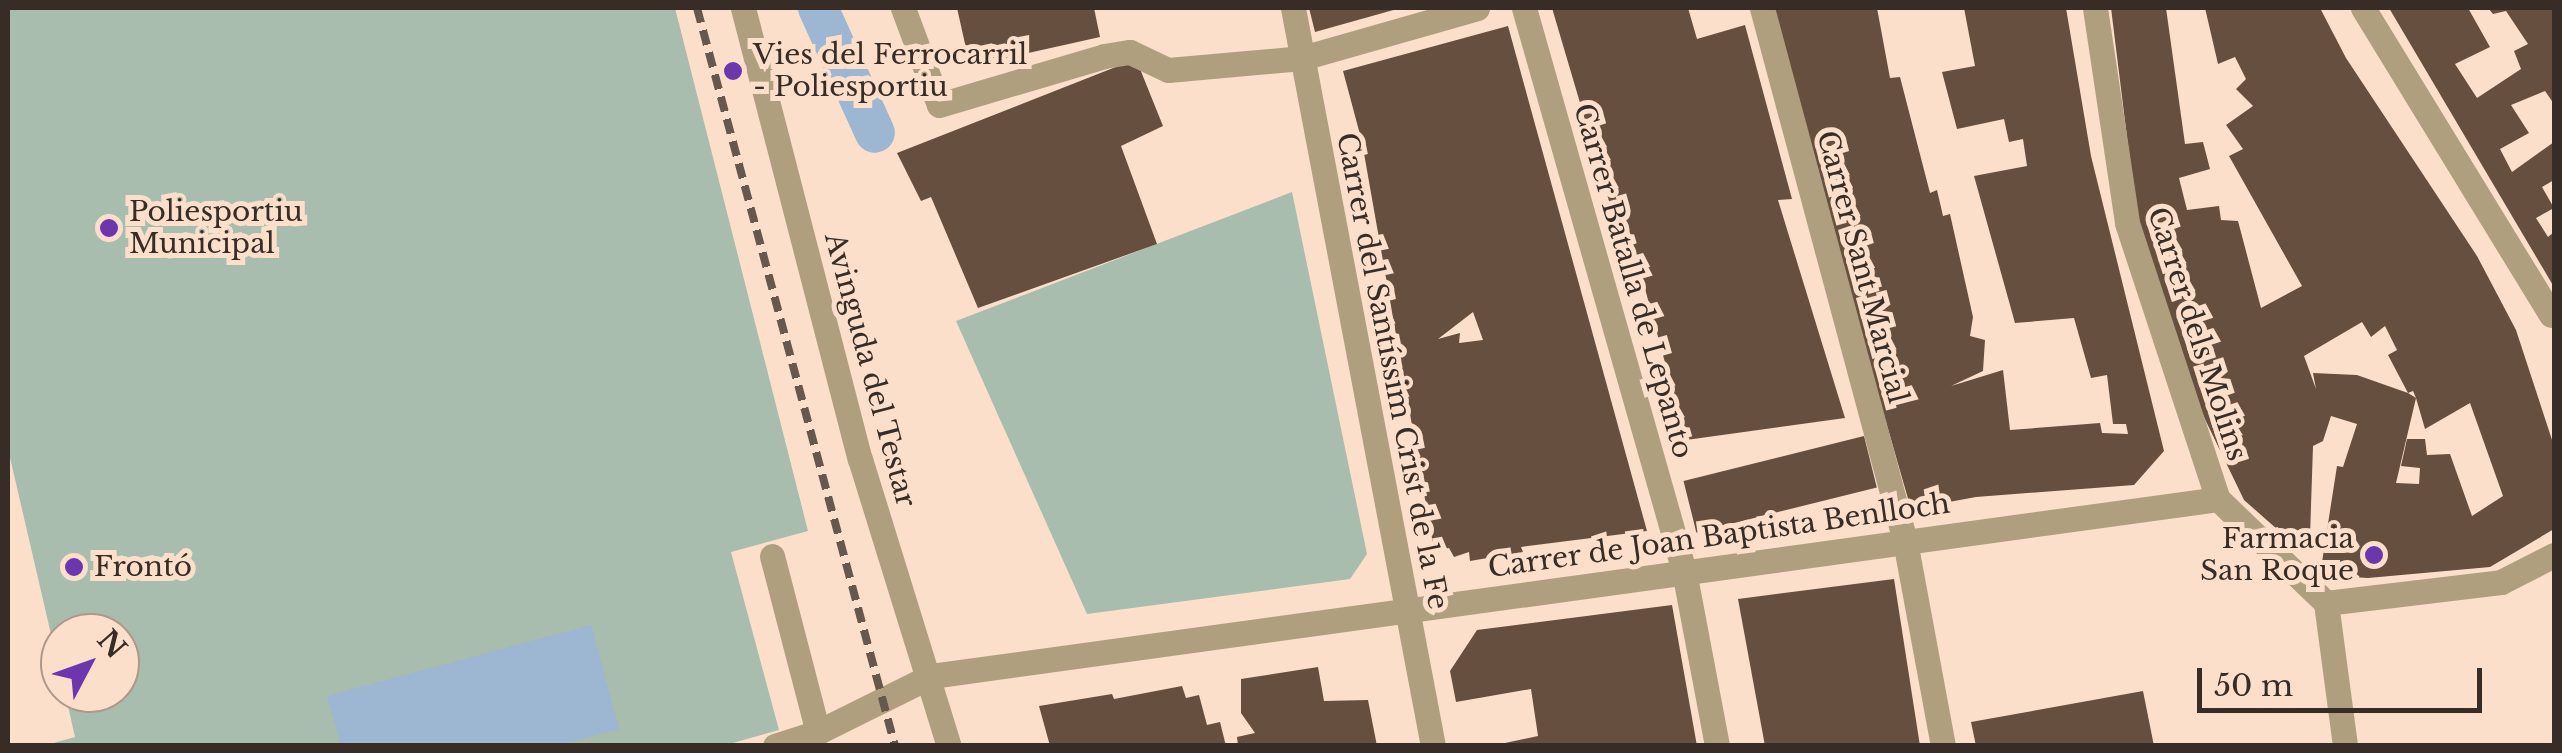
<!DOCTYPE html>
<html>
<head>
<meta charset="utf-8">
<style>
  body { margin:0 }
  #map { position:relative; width:2562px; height:753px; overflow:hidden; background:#fbdfcb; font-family:"Libre Baskerville",serif }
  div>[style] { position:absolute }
  .green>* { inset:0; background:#a8bdae }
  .water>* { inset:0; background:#9db6d1 }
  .canal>* { height:40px; margin:-20px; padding:0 20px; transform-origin:20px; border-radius:20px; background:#9db6d1 }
  .building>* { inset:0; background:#664f3e; transform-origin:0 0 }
  .minor>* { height:25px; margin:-12.5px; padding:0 12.5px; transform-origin:12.5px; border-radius:12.5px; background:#b09f7f }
  .rail>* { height:8px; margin-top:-4px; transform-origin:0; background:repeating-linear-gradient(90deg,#67584e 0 15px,transparent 0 23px) }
  .dots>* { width:28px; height:28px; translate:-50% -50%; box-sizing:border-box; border:5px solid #fbdfcb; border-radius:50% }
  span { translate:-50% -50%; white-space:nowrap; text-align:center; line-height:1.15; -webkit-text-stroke:10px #fbdfcb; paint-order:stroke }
  .poi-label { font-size:28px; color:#382d26 }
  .left { translate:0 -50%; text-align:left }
  .right { translate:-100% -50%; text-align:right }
  .street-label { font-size:28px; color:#382d26 }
  .frame { position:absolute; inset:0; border:10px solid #382d26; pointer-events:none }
  .north { position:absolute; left:40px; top:613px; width:100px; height:100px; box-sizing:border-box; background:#fbdfcb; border:2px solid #ad9889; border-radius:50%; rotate:49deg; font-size:28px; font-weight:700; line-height:40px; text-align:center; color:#382d26 }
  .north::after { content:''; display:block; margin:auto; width:35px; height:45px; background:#6d36ac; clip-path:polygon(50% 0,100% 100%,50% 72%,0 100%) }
  .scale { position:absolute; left:2197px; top:668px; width:285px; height:45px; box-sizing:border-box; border:5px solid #382d26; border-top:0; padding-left:12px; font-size:30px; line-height:35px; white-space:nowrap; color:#382d26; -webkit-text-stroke:8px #fbdfcb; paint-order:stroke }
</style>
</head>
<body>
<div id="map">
  <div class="green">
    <i style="clip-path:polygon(8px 8px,675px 8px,808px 531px,731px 552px,779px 730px,722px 746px,46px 745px,75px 737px,65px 693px,120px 693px,120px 633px,60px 633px,60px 673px,8px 449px)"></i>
    <i style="clip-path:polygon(1292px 192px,1367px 554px,1350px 579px,1087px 614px,956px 321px)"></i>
  </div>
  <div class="water">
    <i style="clip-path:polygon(591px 625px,619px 729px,559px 745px,341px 745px,327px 696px)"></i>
  </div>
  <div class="canal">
    <i style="left:818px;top:8px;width:137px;rotate:65.5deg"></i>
  </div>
  <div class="building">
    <i style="clip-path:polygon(957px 8px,1094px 8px,1100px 37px,970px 66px)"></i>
    <i style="clip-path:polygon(1309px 8px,1397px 8px,1397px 9px,1315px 32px)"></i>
    <i style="clip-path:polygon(1552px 8px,1688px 8px,1697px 39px,1745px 25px,1792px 199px,1778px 200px,1845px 418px,1686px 440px,1628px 226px,1617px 228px)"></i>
    <i style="clip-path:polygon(1767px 8px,1877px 8px,1890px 78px,1900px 77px,1930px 193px,1937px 190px,1943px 216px,1950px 214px,1973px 317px,1970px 336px,1985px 340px,1983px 371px,1951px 386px,2003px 370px,2010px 430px,2100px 423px,2102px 433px,2128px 434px,2126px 424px,2113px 424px,2107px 375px,2091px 378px,2074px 318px,2015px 323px,1974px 176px,2027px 166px,2023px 139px,2009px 142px,2004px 119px,1957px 129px,1942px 72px,1975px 66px,1964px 8px,2066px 8px,2091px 156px,2164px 451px,2134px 485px,1976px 497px,1911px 509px)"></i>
    <i style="clip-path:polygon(evenodd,2111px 8px,2166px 8px,2185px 144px,2203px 142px,2210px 169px,2179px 178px,2187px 210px,2219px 206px,2221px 220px,2238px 221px,2261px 308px,2302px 286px,2229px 156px,2243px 149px,2226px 125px,2253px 106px,2236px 89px,2246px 79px,2235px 57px,2218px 64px,2205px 8px,2320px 8px,2346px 58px,2477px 256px,2516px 330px,2554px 446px,2554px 529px,2490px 567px,2368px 578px,2320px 575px,2337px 466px,2343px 467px,2357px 424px,2331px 416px,2323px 441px,2313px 446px,2310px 537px,2294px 544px,2244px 500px,2187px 382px,2141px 250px,2111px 8px,2362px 322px,2371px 337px,2385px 326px,2397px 350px,2388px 355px,2408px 393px,2357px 375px,2313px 373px,2316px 389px,2304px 356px,2362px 322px,2111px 8px,2413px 391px,2416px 398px,2425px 429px,2470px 403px,2503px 496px,2472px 516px,2450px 454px,2427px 455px,2425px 439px,2407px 439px,2401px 466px,2420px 468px,2419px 484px,2396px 483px,2416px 398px,2408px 393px,2413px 391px)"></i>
    <i style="clip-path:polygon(2389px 8px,2468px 8px,2490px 47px,2455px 64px,2477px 98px,2521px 69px,2514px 51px,2528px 44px,2506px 11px,2493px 14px,2488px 8px,2554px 8px,2554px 104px,2545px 91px,2511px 105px,2529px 133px,2500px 149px,2512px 172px,2554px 142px,2554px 180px,2542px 187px,2554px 208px,2536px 218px,2548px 237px,2554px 232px,2554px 287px)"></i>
    <i style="clip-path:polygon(evenodd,1508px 26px,1647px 531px,1521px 547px,1523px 552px,1470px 561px,1469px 552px,1454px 557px,1449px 548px,1434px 550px,1362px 142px,1343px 71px,1508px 26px,1473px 312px,1483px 340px,1459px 343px,1460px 333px,1438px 339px,1473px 312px)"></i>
    <i style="clip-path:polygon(1136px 59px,1163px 126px,1121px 146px,1157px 244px,978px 308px,931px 197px,921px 201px,897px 153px)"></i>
    <i style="left:1864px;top:436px;width:53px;height:186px;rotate:76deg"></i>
    <i style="clip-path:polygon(1894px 579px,1920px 746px,1765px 746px,1738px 599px)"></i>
    <i style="clip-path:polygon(1672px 605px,1697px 746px,1491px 746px,1538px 736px,1531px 689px,1456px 702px,1450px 671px,1477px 630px)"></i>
    <i style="clip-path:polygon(1318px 667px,1324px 701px,1368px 700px,1377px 746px,1238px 746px,1237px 737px,1255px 733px,1241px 713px,1241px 679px)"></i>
    <i style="clip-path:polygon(1182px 686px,1186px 698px,1199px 695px,1207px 725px,1220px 722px,1226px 746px,1050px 746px,1039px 706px,1112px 694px,1114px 699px)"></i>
    <i style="clip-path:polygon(2143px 691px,2154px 746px,1976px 746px,1971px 722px)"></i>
  </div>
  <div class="minor">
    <i style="left:743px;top:8px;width:466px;rotate:75.5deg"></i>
    <i style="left:860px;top:459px;width:300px;rotate:72.8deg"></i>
    <i style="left:903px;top:8px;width:103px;rotate:69.6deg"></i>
    <i style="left:939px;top:105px;width:172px;rotate:-16.5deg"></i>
    <i style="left:1104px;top:56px;width:26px;rotate:-9deg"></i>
    <i style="left:1130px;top:52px;width:42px;rotate:25.3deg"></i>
    <i style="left:1168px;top:70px;width:135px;rotate:-5.1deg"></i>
    <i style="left:1302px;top:58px;width:182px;rotate:-15.9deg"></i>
    <i style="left:1293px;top:8px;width:751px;rotate:79.26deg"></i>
    <i style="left:1524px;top:8px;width:585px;rotate:74.14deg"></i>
    <i style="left:1684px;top:571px;width:178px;rotate:79.3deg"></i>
    <i style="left:1762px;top:8px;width:552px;rotate:74.98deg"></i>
    <i style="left:1905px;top:541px;width:208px;rotate:79.5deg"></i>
    <i style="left:2095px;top:8px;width:217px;rotate:81.5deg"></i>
    <i style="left:2127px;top:223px;width:291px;rotate:71.8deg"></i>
    <i style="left:2218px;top:499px;width:150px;rotate:43.9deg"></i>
    <i style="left:2326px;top:603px;width:144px;rotate:82.4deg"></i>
    <i style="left:2363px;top:8px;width:360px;rotate:58.5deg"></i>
    <i style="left:772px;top:556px;width:182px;rotate:75.4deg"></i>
    <i style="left:2326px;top:603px;width:176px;rotate:-6.8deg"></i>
    <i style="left:2501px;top:582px;width:59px;rotate:-27deg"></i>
    <i style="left:775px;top:746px;width:45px;rotate:-18deg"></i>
    <i style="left:818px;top:732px;width:126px;rotate:-26.4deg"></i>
    <i style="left:931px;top:676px;width:1299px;rotate:-7.83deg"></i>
  </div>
  <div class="rail">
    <i style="left:697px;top:8px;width:764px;rotate:74.98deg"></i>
  </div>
  <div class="dots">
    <i style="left:733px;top:71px;background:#6d36ac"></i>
    <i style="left:109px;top:228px;background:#6d36ac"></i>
    <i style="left:2374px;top:555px;background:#6d36ac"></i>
    <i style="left:74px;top:567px;background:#6d36ac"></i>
  </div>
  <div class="poi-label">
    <span class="left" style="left:753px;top:71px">Vies del Ferrocarril<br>- Poliesportiu</span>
    <span class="left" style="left:129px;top:228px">Poliesportiu<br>Municipal</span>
    <span class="right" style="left:2354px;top:555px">Farmacia<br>San Roque</span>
    <span class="left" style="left:94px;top:567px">Frontó</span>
  </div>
  <div class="street-label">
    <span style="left:1862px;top:267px;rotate:75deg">Carrer Sant Marcial</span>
    <span style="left:1633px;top:281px;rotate:74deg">Carrer Batalla de Lepanto</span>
    <span style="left:2197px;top:334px;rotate:72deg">Carrer dels Molins</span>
    <span style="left:870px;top:370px;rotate:75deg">Avinguda del Testar</span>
    <span style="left:1392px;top:371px;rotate:79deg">Carrer del Santíssim Crist de la Fe</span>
    <span style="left:1719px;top:536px;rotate:-8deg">Carrer de Joan Baptista Benlloch</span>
  </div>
  <div class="frame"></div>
  <div class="north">N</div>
  <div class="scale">50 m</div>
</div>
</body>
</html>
